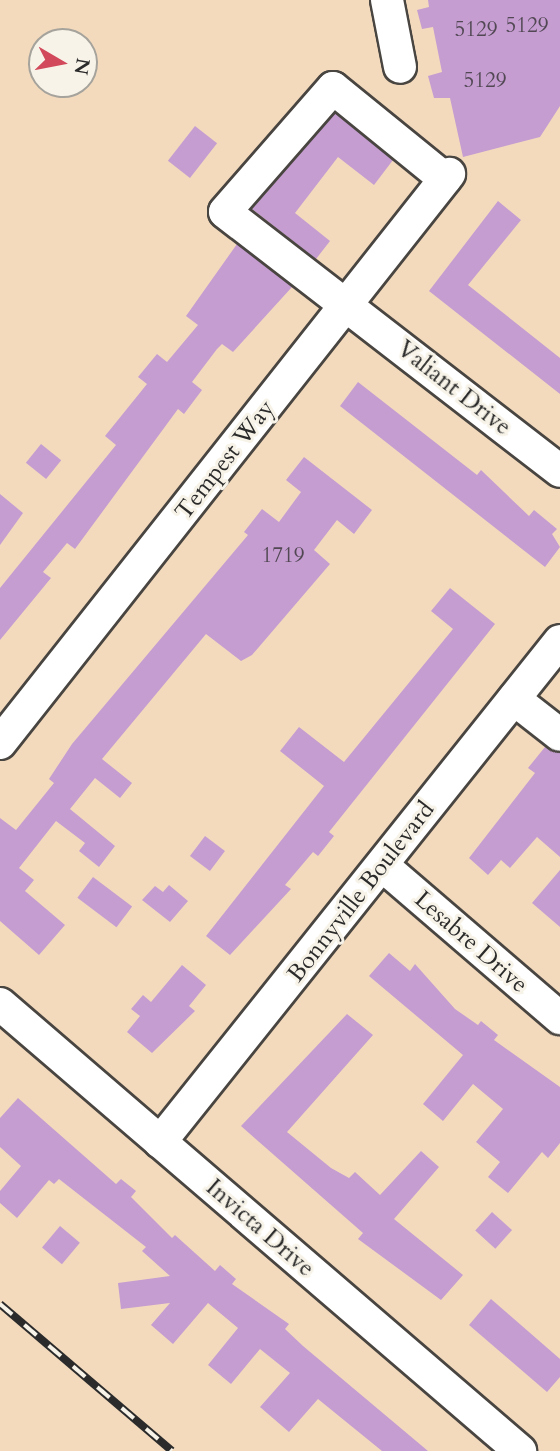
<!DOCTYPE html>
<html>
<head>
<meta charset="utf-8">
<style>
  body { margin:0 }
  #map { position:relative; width:560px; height:1451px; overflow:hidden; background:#f3dabd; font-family:Cardo,serif }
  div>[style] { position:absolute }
  .building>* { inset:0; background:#c59dd1; transform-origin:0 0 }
  .roads { filter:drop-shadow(2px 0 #494541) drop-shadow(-2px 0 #494541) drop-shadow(0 2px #494541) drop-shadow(0 -2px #494541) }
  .minor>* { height:32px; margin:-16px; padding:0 16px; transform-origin:16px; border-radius:16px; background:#fff }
  .rail>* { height:8px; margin-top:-4px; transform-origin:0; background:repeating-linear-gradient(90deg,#f7f3e8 0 16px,#2b2b2b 0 32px); box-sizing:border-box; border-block:2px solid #2b2b2b }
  span { translate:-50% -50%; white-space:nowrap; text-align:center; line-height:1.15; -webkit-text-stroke:6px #f7f3e8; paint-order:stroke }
  .number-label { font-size:21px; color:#524854 }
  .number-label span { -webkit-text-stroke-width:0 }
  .street-label { font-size:24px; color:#2b2b2b }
  .north { position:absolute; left:28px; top:28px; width:70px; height:70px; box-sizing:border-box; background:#f7f3e8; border:2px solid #a5a39c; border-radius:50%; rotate:100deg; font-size:19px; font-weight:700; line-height:28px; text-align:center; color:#2b2b2b }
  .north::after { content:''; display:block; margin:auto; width:24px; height:32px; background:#d1495b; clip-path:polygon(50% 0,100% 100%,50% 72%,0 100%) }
</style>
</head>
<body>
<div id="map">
  <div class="building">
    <i style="clip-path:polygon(428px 0,560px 0,560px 106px,540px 137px,463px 157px,450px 98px,434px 98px,428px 76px,442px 72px,433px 27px,422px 29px,417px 10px,429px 7px)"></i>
    <i style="clip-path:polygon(335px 113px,393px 160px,374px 185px,338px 157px,295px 213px,330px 241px,316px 259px,252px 209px)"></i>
    <i style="left:195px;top:126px;width:28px;height:44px;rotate:38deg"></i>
    <i style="clip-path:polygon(498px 201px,521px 220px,468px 285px,560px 358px,560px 394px,429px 291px)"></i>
    <i style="clip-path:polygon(237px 244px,292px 287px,233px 352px,222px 344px,217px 349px,192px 382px,202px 390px,184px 414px,178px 409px,75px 549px,67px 543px,43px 572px,51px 578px,0 640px,0 588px,116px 445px,105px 436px,147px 384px,138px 377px,157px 354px,167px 362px,198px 325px,186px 316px)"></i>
    <i style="clip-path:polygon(358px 382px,477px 475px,481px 470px,529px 516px,534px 510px,557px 529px,552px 534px,560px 547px,545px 567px,340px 406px)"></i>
    <i style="left:41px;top:444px;width:26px;height:24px;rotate:39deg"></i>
    <i style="clip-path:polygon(304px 457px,372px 510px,354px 534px,337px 520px,314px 550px,330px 564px,252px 655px,241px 661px,206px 634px,102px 759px,132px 783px,120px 798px,95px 778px,70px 809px,115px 846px,99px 867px,79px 851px,85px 843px,56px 821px,19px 868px,34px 880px,25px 891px,65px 925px,39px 955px,0 921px,0 818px,16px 830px,54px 783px,49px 779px,72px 744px,248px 535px,244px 532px,262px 509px,279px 522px,301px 492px,286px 480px)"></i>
    <i style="clip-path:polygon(0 494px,23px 513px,0 545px)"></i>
    <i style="clip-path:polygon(450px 588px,495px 624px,329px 832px,334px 836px,318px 856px,313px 852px,285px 885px,291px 889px,230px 955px,206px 936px,324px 786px,280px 751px,299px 727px,344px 762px,453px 629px,431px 611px)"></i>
    <i style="clip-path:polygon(545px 747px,560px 753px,560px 857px,537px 837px,510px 868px,501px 860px,488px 875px,469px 858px,535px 773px,528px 768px)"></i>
    <i style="left:205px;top:836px;width:25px;height:25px;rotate:37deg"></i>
    <i style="clip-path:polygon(560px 870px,560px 927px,532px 903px)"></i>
    <i style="left:93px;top:877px;width:49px;height:26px;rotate:37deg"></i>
    <i style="clip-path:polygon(169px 885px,188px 901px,170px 922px,142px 900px,155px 886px,163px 892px)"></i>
    <i style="clip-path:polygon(389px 953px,410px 971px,415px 964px,455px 1009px,478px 1025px,481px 1021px,498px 1035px,494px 1040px,560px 1087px,560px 1143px,548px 1158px,542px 1152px,508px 1193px,488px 1177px,500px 1162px,476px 1142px,503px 1109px,473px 1084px,443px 1121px,423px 1104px,463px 1055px,369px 976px)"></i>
    <i style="clip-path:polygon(182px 965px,206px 985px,189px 1006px,195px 1011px,152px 1053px,127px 1032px,140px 1016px,131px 1009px,143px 995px,151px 1002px)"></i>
    <i style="clip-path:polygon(347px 1014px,373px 1035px,287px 1132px,331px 1168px,349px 1178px,355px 1172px,380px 1195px,421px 1151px,439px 1167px,394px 1219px,463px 1275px,441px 1300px,358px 1239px,363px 1233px,241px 1126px)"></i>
    <i style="clip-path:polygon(18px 1098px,116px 1184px,121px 1179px,136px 1191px,131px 1197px,172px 1238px,175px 1235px,215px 1271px,220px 1265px,236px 1279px,232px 1284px,289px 1324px,285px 1329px,303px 1346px,428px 1451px,382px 1451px,318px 1399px,289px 1432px,260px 1407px,290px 1373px,260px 1349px,231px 1384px,208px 1365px,238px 1328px,208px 1303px,173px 1344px,151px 1325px,170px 1303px,121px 1309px,118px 1283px,170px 1276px,142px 1251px,146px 1247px,59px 1179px,54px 1184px,49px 1180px,17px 1218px,0 1203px,0 1191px,21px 1166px,0 1147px,0 1118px)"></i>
    <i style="left:492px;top:1212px;width:27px;height:25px;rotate:42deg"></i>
    <i style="left:60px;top:1226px;width:26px;height:28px;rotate:40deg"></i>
    <i style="clip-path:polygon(491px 1299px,560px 1359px,560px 1377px,547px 1392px,469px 1325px)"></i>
  </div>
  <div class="roads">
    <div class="minor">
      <i style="left:387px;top:0;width:68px;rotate:79deg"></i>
      <i style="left:445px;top:179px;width:144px;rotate:-140.9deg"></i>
      <i style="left:333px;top:88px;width:164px;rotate:131.1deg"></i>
      <i style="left:225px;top:212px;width:423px;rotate:37.7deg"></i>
      <i style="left:514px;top:699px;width:58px;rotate:38deg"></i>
      <i style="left:0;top:743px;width:725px;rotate:-51.72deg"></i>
      <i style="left:382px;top:865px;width:235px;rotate:40.7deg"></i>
      <i style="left:0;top:1004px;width:686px;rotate:40.68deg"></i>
      <i style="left:160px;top:1142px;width:641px;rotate:-51.4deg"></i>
    </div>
  </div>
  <div class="rail">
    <i style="left:0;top:1304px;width:226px;rotate:40.5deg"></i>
  </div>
  <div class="number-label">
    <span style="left:527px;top:26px">5129</span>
    <span style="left:476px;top:30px">5129</span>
    <span style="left:485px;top:81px">5129</span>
    <span style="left:283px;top:556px">1719</span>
  </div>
  <div class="street-label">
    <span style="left:454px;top:388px;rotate:38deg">Valiant Drive</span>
    <span style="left:225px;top:460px;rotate:-52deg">Tempest Way</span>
    <span style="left:361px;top:892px;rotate:-52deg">Bonnyville Boulevard</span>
    <span style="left:471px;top:942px;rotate:41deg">Lesabre Drive</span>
    <span style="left:260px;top:1228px;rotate:41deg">Invicta Drive</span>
  </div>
  <div class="north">N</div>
</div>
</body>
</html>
